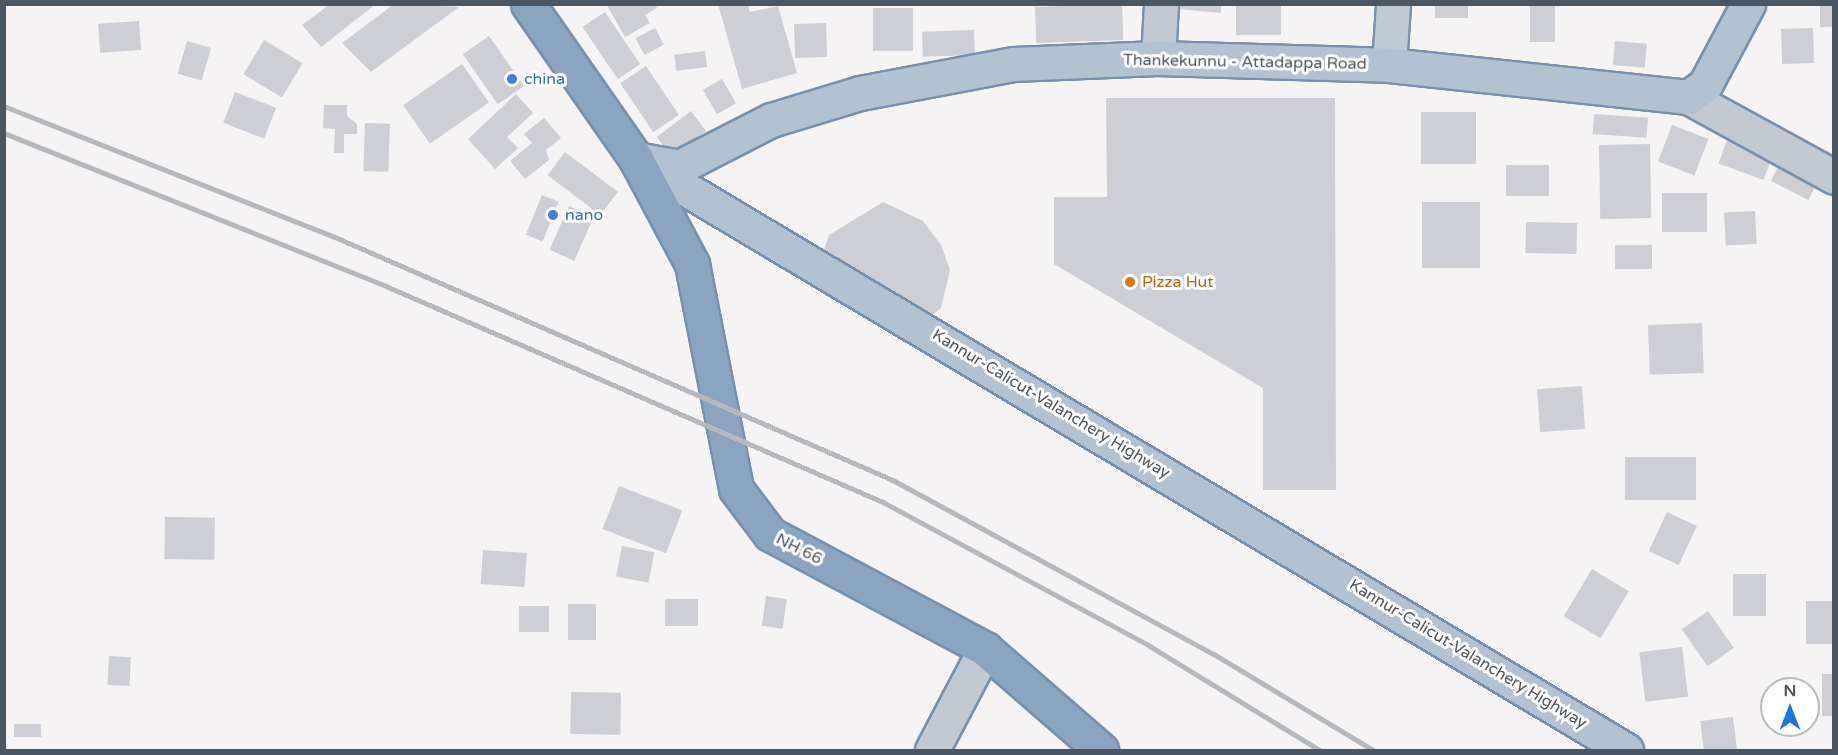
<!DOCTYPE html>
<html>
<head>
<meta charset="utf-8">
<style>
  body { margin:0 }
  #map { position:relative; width:1838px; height:755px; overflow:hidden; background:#f5f3f3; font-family:"Varela Round",sans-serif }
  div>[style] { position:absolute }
  .building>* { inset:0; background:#cdcfd5; transform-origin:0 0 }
  .roads { filter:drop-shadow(2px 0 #7690ad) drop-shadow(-2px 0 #7690ad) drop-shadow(0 2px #7690ad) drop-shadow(0 -2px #7690ad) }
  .minor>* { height:33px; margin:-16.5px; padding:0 16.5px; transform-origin:16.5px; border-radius:16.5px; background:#c1cad2 }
  .major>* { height:33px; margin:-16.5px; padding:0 16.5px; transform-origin:16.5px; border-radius:16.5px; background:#b3c2d1 }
  .highway>* { height:33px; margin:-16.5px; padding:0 16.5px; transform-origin:16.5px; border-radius:16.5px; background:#8ba5c1 }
  .rail>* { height:4.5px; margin:-2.25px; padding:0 2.25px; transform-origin:2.25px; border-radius:2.25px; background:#b5b8bd }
  .dots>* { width:16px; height:16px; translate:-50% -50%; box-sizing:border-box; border:3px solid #fff; border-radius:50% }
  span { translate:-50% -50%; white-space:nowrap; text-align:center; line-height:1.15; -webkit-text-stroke:6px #fff; paint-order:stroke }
  .street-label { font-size:16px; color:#4a5661 }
  .shop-label { font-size:16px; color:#366cbe }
  .left { translate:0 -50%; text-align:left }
  .food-label { font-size:16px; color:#c56008 }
  .frame { position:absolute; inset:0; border:6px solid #4a5661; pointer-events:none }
  .north { position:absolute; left:1760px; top:677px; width:60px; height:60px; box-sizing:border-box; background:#fff; border:2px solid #b7bbc0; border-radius:50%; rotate:0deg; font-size:16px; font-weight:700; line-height:24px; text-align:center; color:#4a5661 }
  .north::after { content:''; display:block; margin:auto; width:21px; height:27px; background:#1a73e8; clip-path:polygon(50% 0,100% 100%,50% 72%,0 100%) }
</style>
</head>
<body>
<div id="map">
  <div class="building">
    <i style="clip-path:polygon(330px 4px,376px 4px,321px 47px,302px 25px)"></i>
    <i style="clip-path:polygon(394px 4px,459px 7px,371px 72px,342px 43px)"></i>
    <i style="clip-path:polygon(606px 4px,655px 4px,657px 8px,645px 15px,650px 23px,625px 37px)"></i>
    <i style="clip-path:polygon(718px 4px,748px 4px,750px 12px,778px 6px,797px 73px,742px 89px)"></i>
    <i style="left:1122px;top:4px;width:36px;height:87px;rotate:88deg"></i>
    <i style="clip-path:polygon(1178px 4px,1221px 4px,1221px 13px,1177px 9px)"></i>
    <i style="left:1236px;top:4px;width:45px;height:31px"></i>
    <i style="left:1435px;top:4px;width:33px;height:14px"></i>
    <i style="left:1530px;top:4px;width:25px;height:38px"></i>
    <i style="left:1820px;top:4px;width:14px;height:23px"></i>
    <i style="left:873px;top:8px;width:40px;height:43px"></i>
    <i style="left:605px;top:12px;width:63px;height:27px;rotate:56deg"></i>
    <i style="left:139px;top:21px;width:29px;height:41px;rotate:86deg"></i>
    <i style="left:826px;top:23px;width:34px;height:32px;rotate:88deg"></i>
    <i style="left:655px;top:28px;width:19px;height:22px;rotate:62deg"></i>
    <i style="left:1813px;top:28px;width:35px;height:32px;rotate:88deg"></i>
    <i style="left:974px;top:30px;width:25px;height:52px;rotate:88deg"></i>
    <i style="left:489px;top:36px;width:61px;height:32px;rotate:55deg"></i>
    <i style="left:264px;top:40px;width:45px;height:40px;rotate:31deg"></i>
    <i style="left:187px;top:41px;width:25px;height:34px;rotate:16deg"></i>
    <i style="left:1615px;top:41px;width:32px;height:24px;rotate:5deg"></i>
    <i style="left:705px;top:51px;width:16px;height:31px;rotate:83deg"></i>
    <i style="left:462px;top:64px;width:47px;height:72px;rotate:55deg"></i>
    <i style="left:646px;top:66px;width:59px;height:31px;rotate:56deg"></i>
    <i style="left:722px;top:79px;width:28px;height:22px;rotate:60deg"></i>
    <i style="left:235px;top:92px;width:44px;height:33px;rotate:21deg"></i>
    <i style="clip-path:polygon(516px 94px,533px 113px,507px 137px,518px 148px,495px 169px,468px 139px)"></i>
    <i style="clip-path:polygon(1106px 98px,1335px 98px,1336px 490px,1263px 490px,1263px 388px,1054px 264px,1054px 197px,1107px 197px)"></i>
    <i style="clip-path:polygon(324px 105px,347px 105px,347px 116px,357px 124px,357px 134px,344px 134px,344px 153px,334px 153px,335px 129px,323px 128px)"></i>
    <i style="left:691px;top:111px;width:25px;height:43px;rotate:53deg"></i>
    <i style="left:1421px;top:112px;width:55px;height:52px"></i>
    <i style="left:1594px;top:114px;width:54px;height:20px;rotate:4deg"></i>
    <i style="clip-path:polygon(544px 118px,561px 138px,546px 150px,549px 160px,525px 179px,510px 161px,532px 143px,524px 134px)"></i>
    <i style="left:365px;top:123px;width:25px;height:48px;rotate:2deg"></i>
    <i style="left:1672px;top:125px;width:39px;height:39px;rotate:21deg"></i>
    <i style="left:1727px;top:140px;width:48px;height:25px;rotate:20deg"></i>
    <i style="left:1650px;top:144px;width:74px;height:51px;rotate:89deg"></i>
    <i style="left:565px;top:152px;width:66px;height:29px;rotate:37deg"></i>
    <i style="left:1780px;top:163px;width:42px;height:20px;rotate:27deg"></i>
    <i style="left:1506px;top:165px;width:43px;height:31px"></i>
    <i style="left:1662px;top:193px;width:45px;height:39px"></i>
    <i style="left:542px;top:195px;width:18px;height:43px;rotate:22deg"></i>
    <i style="clip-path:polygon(883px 202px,923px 221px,941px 245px,950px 270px,941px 308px,930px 317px,822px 255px,829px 235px)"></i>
    <i style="left:1422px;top:202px;width:58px;height:66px"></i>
    <i style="left:569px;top:206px;width:27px;height:48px;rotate:24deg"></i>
    <i style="left:1755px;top:211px;width:33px;height:31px;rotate:87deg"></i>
    <i style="left:1526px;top:222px;width:51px;height:31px;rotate:1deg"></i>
    <i style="left:1615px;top:245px;width:37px;height:24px"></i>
    <i style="left:1702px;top:323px;width:50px;height:54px;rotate:88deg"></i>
    <i style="left:1582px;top:386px;width:43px;height:45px;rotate:86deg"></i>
    <i style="left:1625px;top:457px;width:71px;height:43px"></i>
    <i style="left:619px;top:486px;width:68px;height:46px;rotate:21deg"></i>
    <i style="left:1667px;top:512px;width:33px;height:43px;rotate:25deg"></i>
    <i style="left:165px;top:517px;width:50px;height:42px;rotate:1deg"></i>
    <i style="left:622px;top:546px;width:33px;height:31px;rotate:11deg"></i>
    <i style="left:483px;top:550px;width:44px;height:34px;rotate:4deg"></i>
    <i style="left:1592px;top:569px;width:43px;height:55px;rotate:31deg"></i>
    <i style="left:1733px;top:574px;width:33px;height:42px"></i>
    <i style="left:766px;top:596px;width:21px;height:30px;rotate:8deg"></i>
    <i style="left:665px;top:599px;width:33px;height:27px"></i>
    <i style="left:1834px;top:601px;width:43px;height:28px;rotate:90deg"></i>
    <i style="left:568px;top:604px;width:28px;height:36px"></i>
    <i style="left:549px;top:606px;width:26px;height:30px;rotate:90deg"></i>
    <i style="left:1708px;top:611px;width:45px;height:32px;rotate:55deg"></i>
    <i style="left:1682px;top:647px;width:50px;height:43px;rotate:83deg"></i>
    <i style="left:109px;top:656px;width:22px;height:29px;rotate:3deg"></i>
    <i style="left:1822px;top:674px;width:12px;height:42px"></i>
    <i style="left:571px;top:692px;width:50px;height:42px;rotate:1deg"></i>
    <i style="left:1733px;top:717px;width:33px;height:33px;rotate:83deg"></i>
    <i style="left:41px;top:724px;width:13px;height:27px;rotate:90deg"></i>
  </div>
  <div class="roads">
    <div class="minor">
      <i style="left:1158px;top:58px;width:54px;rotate:-86.8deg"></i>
      <i style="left:1389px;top:65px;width:61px;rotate:-86.2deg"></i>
      <i style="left:1688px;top:97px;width:166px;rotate:28.7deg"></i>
      <i style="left:932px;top:750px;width:114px;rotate:-62.3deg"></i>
    </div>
    <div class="major">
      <i style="left:636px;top:159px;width:44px;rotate:10.5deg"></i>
      <i style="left:679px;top:167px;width:103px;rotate:-27.1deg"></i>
      <i style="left:771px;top:120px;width:93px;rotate:-16.9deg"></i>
      <i style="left:860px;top:93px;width:156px;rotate:-10.7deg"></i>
      <i style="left:1013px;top:64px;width:145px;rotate:-2.4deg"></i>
      <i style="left:1158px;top:58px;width:231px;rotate:1.7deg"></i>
      <i style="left:1389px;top:65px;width:301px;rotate:6.1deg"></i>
      <i style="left:1688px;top:97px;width:21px;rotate:-35deg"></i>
      <i style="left:1705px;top:85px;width:92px;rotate:-62deg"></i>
      <i style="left:649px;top:167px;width:1138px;rotate:30.83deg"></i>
    </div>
    <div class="highway">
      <i style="left:528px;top:4px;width:189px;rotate:55.1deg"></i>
      <i style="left:636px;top:159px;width:119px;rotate:61.9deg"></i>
      <i style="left:692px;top:264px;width:229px;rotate:78.9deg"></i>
      <i style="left:736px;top:489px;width:56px;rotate:52.9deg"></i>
      <i style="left:770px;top:534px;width:244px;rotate:28.1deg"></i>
      <i style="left:985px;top:649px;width:154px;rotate:41deg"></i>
    </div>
  </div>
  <div class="rail">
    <i style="left:4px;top:106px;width:364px;rotate:21.6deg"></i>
    <i style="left:342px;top:240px;width:601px;rotate:23.54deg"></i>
    <i style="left:893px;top:480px;width:365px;rotate:28.5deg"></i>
    <i style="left:1214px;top:654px;width:186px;rotate:31.1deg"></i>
    <i style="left:4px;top:133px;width:412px;rotate:21.8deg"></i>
    <i style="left:386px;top:286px;width:542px;rotate:23.49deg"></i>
    <i style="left:883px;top:502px;width:303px;rotate:28.3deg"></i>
    <i style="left:1150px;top:646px;width:199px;rotate:31.5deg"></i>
  </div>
  <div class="dots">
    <i style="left:512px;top:79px;background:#3f7fe0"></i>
    <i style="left:553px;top:215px;background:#3f7fe0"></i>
    <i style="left:1130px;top:282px;background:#e8710a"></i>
  </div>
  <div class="street-label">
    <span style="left:1245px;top:62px;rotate:1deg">Thankekunnu - Attadappa Road</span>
    <span style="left:1051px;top:404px;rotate:31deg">Kannur-Calicut-Valanchery Highway</span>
    <span style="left:799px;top:549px;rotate:27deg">NH 66</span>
    <span style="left:1468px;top:654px;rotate:31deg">Kannur-Calicut-Valanchery Highway</span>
  </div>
  <div class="shop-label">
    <span class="left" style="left:524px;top:79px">china</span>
    <span class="left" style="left:565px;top:215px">nano</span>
  </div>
  <div class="food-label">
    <span class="left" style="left:1142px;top:282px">Pizza Hut</span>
  </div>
  <div class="frame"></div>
  <div class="north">N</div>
</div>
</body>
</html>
